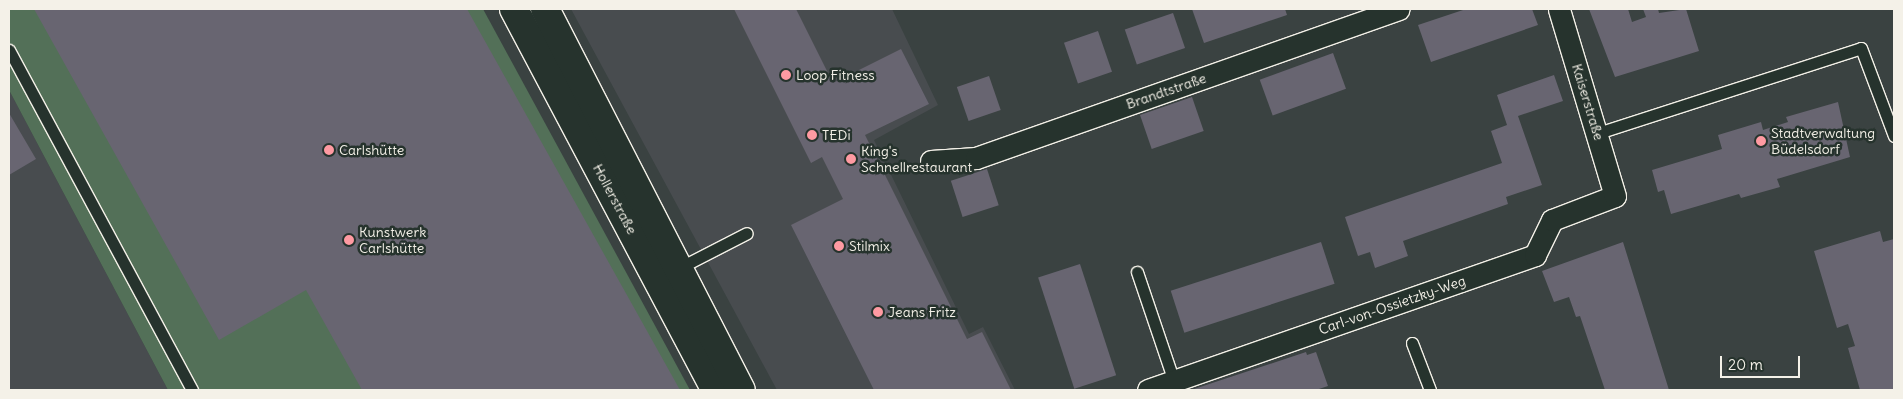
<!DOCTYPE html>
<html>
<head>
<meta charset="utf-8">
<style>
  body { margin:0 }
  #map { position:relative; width:1903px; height:399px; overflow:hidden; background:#3a4241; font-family:Delius,sans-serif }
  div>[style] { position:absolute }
  .built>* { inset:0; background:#484c4f }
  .green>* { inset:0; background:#537058 }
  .building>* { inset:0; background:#686571; transform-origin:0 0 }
  .roads { filter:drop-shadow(1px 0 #f4f1e8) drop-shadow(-1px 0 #f4f1e8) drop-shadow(0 1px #f4f1e8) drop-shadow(0 -1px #f4f1e8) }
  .lane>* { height:11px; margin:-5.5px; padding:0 5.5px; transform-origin:5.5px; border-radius:5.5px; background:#26332d }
  .street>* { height:21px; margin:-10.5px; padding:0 10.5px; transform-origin:10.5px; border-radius:10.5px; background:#26332d }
  .primary>* { height:28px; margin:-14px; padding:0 14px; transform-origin:14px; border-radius:14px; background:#26332d }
  .dots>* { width:14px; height:14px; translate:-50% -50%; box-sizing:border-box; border:2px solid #26332d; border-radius:50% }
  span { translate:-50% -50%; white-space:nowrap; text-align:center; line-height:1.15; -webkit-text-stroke:5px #26332d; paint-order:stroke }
  .poi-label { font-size:14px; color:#f4f1e8 }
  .left { translate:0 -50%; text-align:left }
  .street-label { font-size:14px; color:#f4f1e8 }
  .frame { position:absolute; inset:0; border:10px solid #f4f1e8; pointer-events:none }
  .scale { position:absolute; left:1720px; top:356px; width:80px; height:22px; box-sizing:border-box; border:2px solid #f4f1e8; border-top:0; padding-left:6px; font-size:15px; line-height:18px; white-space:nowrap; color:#f4f1e8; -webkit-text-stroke:4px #26332d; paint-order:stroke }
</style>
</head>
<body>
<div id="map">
  <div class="built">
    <i style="clip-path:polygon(571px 9px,892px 9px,938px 105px,874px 140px,969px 334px,983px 327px,1015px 390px,777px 390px)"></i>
    <i style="clip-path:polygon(9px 90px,168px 390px,9px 390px)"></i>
  </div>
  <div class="green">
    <i style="clip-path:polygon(9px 9px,483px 9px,690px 390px,168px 390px,9px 90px)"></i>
  </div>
  <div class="building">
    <i style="clip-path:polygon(34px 9px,467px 9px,680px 390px,362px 390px,306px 290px,219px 340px)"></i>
    <i style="clip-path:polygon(734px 9px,796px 9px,833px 83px,901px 49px,929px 104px,865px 135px,967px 339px,982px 332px,1011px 390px,874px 390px,791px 225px,843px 199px,822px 157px,811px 163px)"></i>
    <i style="clip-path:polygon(1192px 9px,1285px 9px,1287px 15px,1204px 43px)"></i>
    <i style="clip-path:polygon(1466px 9px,1532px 9px,1538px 25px,1431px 62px,1418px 25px)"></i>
    <i style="clip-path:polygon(1589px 9px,1628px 9px,1632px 22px,1646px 17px,1643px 9px,1658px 9px,1659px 13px,1686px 9px,1699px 51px,1615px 77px)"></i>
    <i style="left:1173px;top:13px;width:37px;height:51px;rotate:71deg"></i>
    <i style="left:1098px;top:31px;width:43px;height:36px;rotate:71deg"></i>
    <i style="left:1333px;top:53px;width:38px;height:78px;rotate:70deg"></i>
    <i style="clip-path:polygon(1554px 75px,1563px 101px,1518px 116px,1542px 185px,1506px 197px,1508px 204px,1403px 241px,1408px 256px,1375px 268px,1370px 252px,1358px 256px,1345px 217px,1502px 163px,1491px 131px,1507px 125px,1497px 95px)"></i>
    <i style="left:989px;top:76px;width:36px;height:34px;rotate:71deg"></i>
    <i style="left:1192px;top:97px;width:36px;height:55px;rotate:71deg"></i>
    <i style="clip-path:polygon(1838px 102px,1850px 157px,1777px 179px,1780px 187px,1741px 198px,1739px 194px,1671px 214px,1664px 190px,1658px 192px,1652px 170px,1722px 149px,1718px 135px,1761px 122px,1763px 130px,1788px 122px,1786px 117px)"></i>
    <i style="clip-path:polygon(9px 113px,36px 159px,9px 175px)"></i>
    <i style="left:987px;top:169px;width:38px;height:38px;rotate:72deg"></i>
    <i style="clip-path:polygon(1880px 231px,1883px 242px,1894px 239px,1894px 389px,1860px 390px,1848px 348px,1855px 346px,1848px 324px,1837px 328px,1814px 251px)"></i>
    <i style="left:1321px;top:242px;width:44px;height:158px;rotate:72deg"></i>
    <i style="clip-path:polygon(1623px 242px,1669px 390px,1605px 390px,1580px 316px,1576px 317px,1569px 297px,1554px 302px,1542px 271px)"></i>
    <i style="left:1080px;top:264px;width:117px;height:44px;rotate:72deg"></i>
    <i style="clip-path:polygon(1306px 352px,1307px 355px,1316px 352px,1328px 386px,1316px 390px,1191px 390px)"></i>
  </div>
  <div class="roads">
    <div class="lane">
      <i style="left:9px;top:50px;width:386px;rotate:61.7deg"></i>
      <i style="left:1598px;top:133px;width:276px;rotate:-17.9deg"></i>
      <i style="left:1861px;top:48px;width:94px;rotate:69.4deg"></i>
      <i style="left:679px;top:268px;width:76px;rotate:-27.2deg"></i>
      <i style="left:1137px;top:272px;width:115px;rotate:71.3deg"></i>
      <i style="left:1412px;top:343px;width:50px;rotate:69deg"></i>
    </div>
    <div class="street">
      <i style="left:931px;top:161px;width:45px;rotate:-3.8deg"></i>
      <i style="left:976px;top:158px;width:448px;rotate:-19.4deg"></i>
      <i style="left:1148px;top:390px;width:410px;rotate:-19.2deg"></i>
      <i style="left:1535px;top:255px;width:39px;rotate:-64deg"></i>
      <i style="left:1552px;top:220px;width:67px;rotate:-20.9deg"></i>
      <i style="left:1615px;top:196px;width:195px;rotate:-106.7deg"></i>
    </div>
    <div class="primary">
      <i style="left:514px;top:9px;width:431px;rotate:62.1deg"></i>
      <i style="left:545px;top:9px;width:428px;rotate:62.8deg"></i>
    </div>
  </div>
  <div class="dots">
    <i style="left:786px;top:75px;background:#ff9aa2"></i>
    <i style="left:812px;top:135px;background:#ff9aa2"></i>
    <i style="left:1761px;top:141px;background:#ff9aa2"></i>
    <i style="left:329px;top:150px;background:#ff9aa2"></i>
    <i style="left:851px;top:159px;background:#ff9aa2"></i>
    <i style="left:349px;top:240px;background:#ff9aa2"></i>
    <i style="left:839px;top:246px;background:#ff9aa2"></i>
    <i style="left:878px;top:312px;background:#ff9aa2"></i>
  </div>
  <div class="poi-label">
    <span class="left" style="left:796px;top:75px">Loop Fitness</span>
    <span class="left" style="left:1771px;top:141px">Stadtverwaltung<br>Büdelsdorf</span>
    <span class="left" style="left:822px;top:135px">TEDi</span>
    <span class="left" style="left:339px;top:150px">Carlshütte</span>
    <span class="left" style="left:861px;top:159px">King's<br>Schnellrestaurant</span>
    <span class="left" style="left:359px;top:240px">Kunstwerk<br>Carlshütte</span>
    <span class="left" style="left:849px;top:246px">Stilmix</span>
    <span class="left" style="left:888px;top:312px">Jeans Fritz</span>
  </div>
  <div class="street-label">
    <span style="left:1166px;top:91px;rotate:-19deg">Brandtstraße</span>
    <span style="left:1588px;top:102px;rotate:73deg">Kaiserstraße</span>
    <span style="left:615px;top:199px;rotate:62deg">Hollerstraße</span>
    <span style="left:1392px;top:305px;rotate:-19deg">Carl-von-Ossietzky-Weg</span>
  </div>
  <div class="frame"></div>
  <div class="scale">20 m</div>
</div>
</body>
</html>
